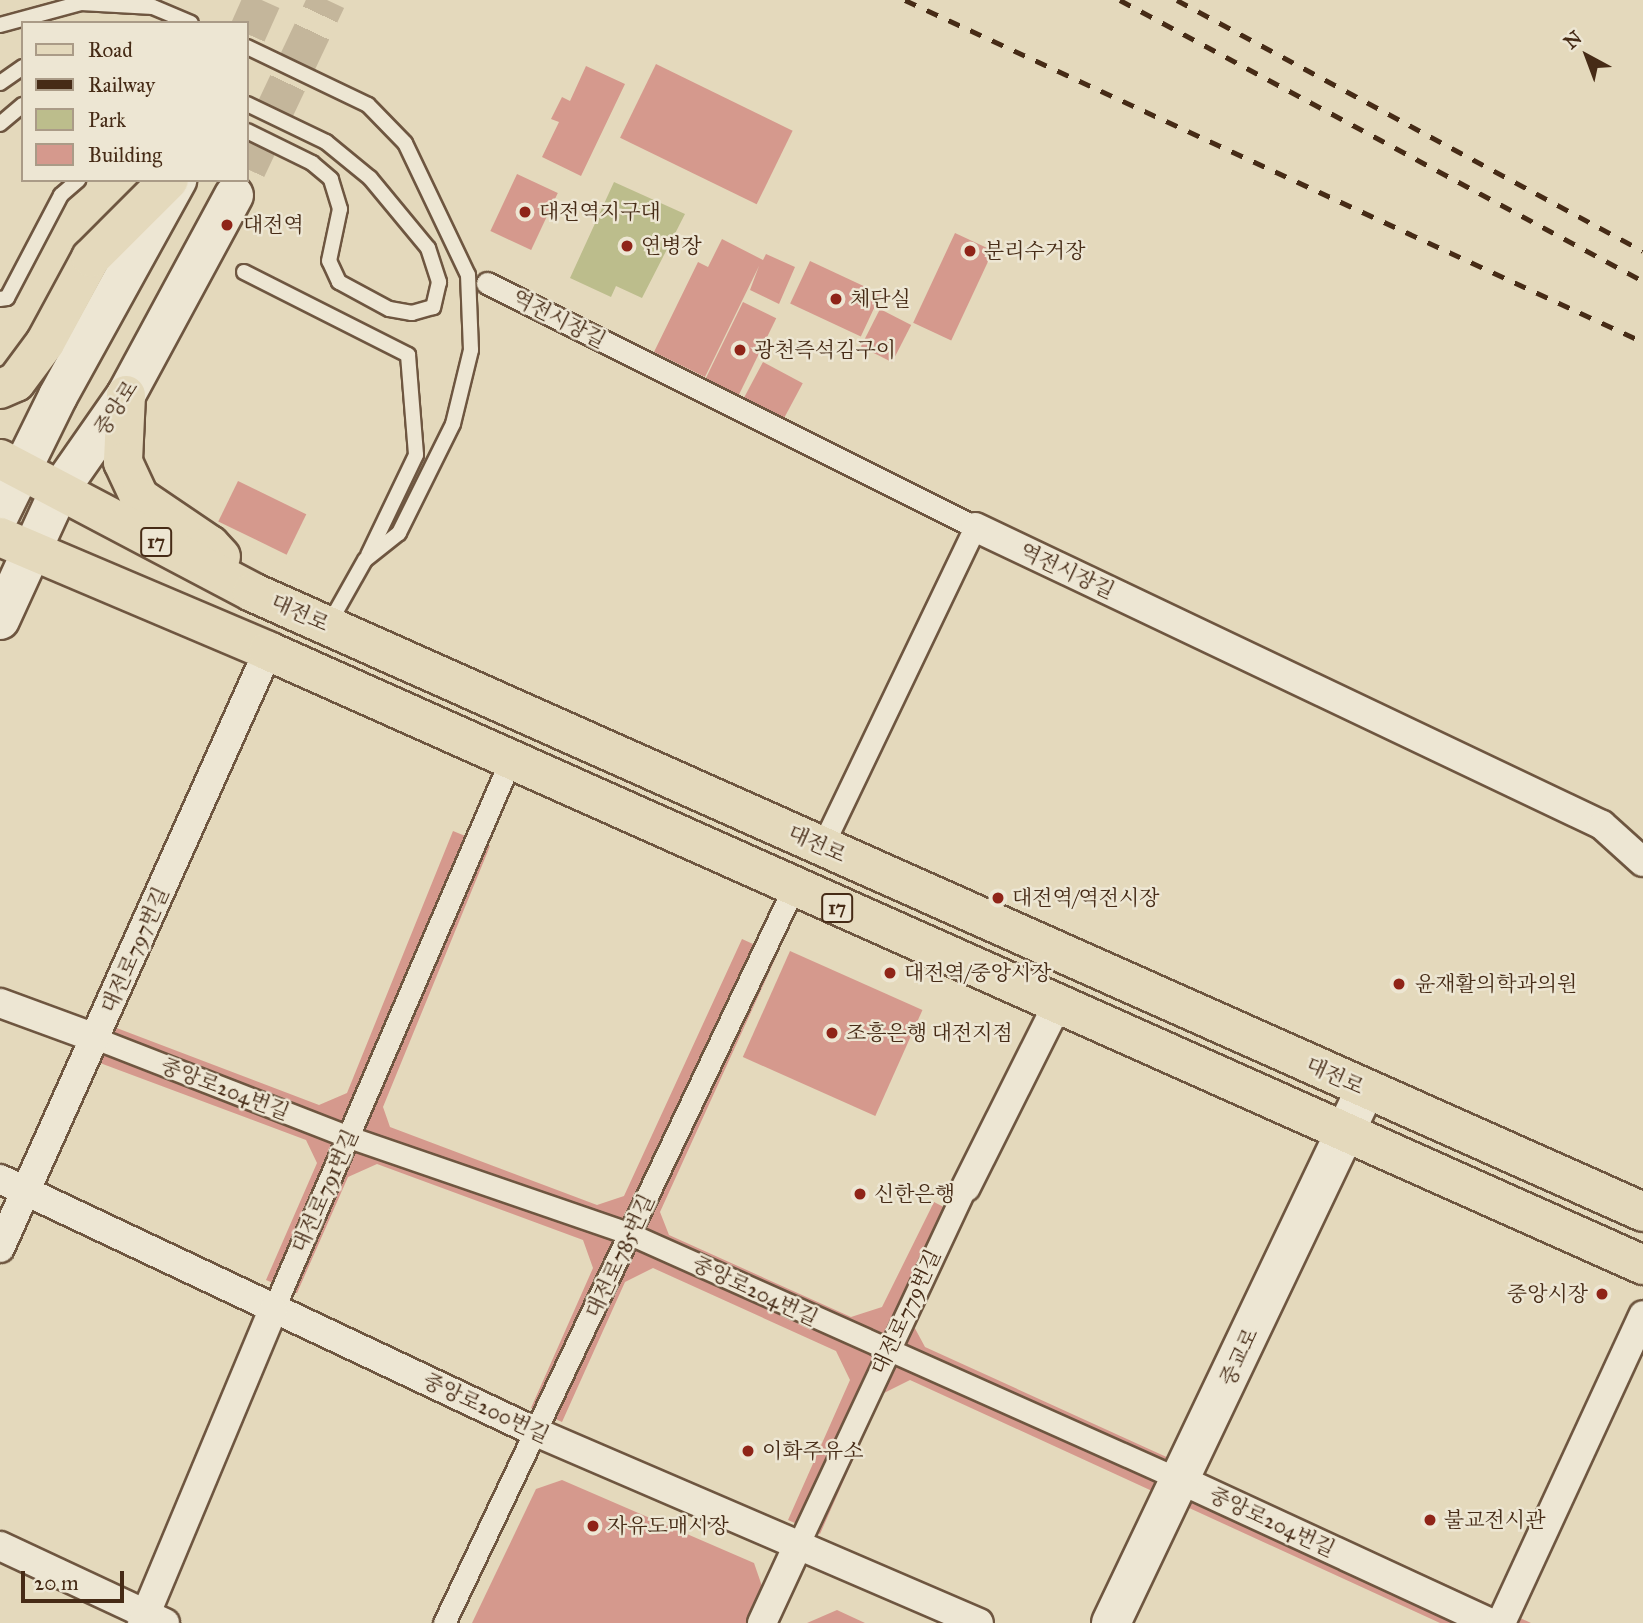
<!DOCTYPE html>
<html>
<head>
<meta charset="utf-8">
<style>
  body { margin:0 }
  #map { position:relative; width:1643px; height:1623px; overflow:hidden; background:#e4d9bc; font-family:"IM FELL Great Primer","Noto Serif KR",serif }
  div>[style] { position:absolute }
  .green>* { inset:0; background:#bcbd8c }
  .building>* { inset:0; background:#d5998d; transform-origin:0 0 }
  .secondary-tunnel>* { height:38px; margin-top:-19px; transform-origin:0; background:repeating-linear-gradient(90deg,#c4b69b 0 38px,transparent 0 57px) }
  .roads { filter:drop-shadow(2px 0 #6e5640) drop-shadow(-2px 0 #6e5640) drop-shadow(0 2px #6e5640) drop-shadow(0 -2px #6e5640) }
  .service>* { height:14px; margin:-7px; padding:0 7px; transform-origin:7px; border-radius:7px; background:#ede6d3 }
  .pedestrian>* { height:21px; margin:-10.5px; padding:0 10.5px; transform-origin:10.5px; border-radius:10.5px; background:#ede6d3 }
  .minor>* { height:28px; margin:-14px; padding:0 14px; transform-origin:14px; border-radius:14px; background:#ede6d3 }
  .secondary>* { height:38px; margin:-19px; padding:0 19px; transform-origin:19px; border-radius:19px; background:#ede6d3 }
  .primary>* { height:38px; margin:-19px; padding:0 19px; transform-origin:19px; border-radius:19px; background:#e4d9bc }
  .rail>* { height:5px; margin-top:-2.5px; transform-origin:0; background:repeating-linear-gradient(90deg,#462b16 0 12px,transparent 0 24px) }
  .dots>* { width:19px; height:19px; translate:-50% -50%; box-sizing:border-box; border:4px solid #ede6d3; border-radius:50% }
  span { translate:-50% -50%; white-space:nowrap; text-align:center; line-height:1.15; -webkit-text-stroke:5px #ede6d3; paint-order:stroke }
  .shield-label span { padding:2px 5px; background:#ede6d3; border:2px solid; border-radius:5px; -webkit-text-stroke-width:0 }
  .shield-label { font-size:19px; color:#462b16; font-weight:700 }
  .poi-label { font-size:21px; color:#462b16 }
  .left { translate:0 -50%; text-align:left }
  .right { translate:-100% -50%; text-align:right }
  .street-label { font-size:21px; color:#462b16 }
  .legend { position:absolute; left:21px; top:21px; width:228px; height:161px; box-sizing:border-box; background:#ede6d3; border:2px solid #aa9b87; margin:0; padding:9px 12px; list-style:none; font-size:21px; color:#462b16 }
  .legend li { display:flex; align-items:center; gap:14px; height:35px }
  .legend b { width:35px; border:2px solid #aa9b87 }
  .north { position:absolute; left:1552px; top:21px; width:70px; height:70px; -webkit-text-stroke:5px #ede6d3; paint-order:stroke; rotate:319deg; font-size:19px; font-weight:700; line-height:28px; text-align:center; color:#462b16 }
  .north::after { content:''; display:block; margin:auto; width:24px; height:32px; background:#462b16; clip-path:polygon(50% 0,100% 100%,50% 72%,0 100%) }
  .scale { position:absolute; left:21px; top:1571px; width:103px; height:32px; box-sizing:border-box; border:4px solid #462b16; border-top:0; padding-left:9px; font-size:21px; line-height:24px; white-space:nowrap; color:#462b16; -webkit-text-stroke:5px #ede6d3; paint-order:stroke }
</style>
</head>
<body>
<div id="map">
  <div class="green">
    <i style="clip-path:polygon(614px 182px,685px 214px,642px 298px,616px 286px,611px 297px,570px 278px)"></i>
  </div>
  <div class="building">
    <i style="left:656px;top:64px;width:152px;height:82px;rotate:26deg"></i>
    <i style="clip-path:polygon(586px 66px,625px 84px,581px 176px,542px 157px,559px 122px,551px 119px,562px 97px,570px 101px)"></i>
    <i style="left:517px;top:174px;width:45px;height:63px;rotate:25deg"></i>
    <i style="left:955px;top:233px;width:42px;height:99px;rotate:25deg"></i>
    <i style="clip-path:polygon(722px 239px,763px 260px,766px 254px,795px 267px,779px 304px,750px 290px,759px 266px,705px 377px,654px 352px,698px 262px,708px 267px)"></i>
    <i style="left:810px;top:261px;width:78px;height:47px;rotate:25deg"></i>
    <i style="left:743px;top:302px;width:37px;height:89px;rotate:26deg"></i>
    <i style="left:880px;top:309px;width:35px;height:42px;rotate:27deg"></i>
    <i style="left:763px;top:362px;width:45px;height:47px;rotate:28deg"></i>
    <i style="left:238px;top:481px;width:76px;height:45px;rotate:26deg"></i>
    <i style="clip-path:polygon(453px 831px,490px 846px,383px 1107px,390px 1127px,597px 1205px,624px 1196px,742px 939px,777px 955px,660px 1212px,669px 1235px,851px 1317px,882px 1307px,934px 1202px,963px 1217px,911px 1321px,925px 1347px,1531px 1623px,1440px 1623px,910px 1380px,882px 1394px,820px 1534px,788px 1520px,850px 1380px,836px 1351px,653px 1268px,625px 1282px,562px 1422px,531px 1408px,593px 1268px,583px 1240px,377px 1164px,348px 1177px,297px 1293px,266px 1280px,317px 1163px,306px 1140px,100px 1063px,114px 1027px,319px 1105px,347px 1093px)"></i>
    <i style="left:790px;top:951px;width:145px;height:116px;rotate:24deg"></i>
    <i style="clip-path:polygon(562px 1480px,754px 1563px,763px 1589px,747px 1623px,472px 1623px,536px 1489px)"></i>
    <i style="clip-path:polygon(837px 1610px,865px 1623px,807px 1623px)"></i>
  </div>
  <div class="secondary-tunnel">
    <i style="left:247px;top:34px;width:37px;rotate:-66deg"></i>
    <i style="left:247px;top:169px;width:187px;rotate:-64.7deg"></i>
  </div>
  <div class="roads">
    <div class="service">
      <i style="left:0;top:25px;width:84px;rotate:-15.2deg"></i>
      <i style="left:81px;top:3px;width:72px;rotate:3.2deg"></i>
      <i style="left:153px;top:7px;width:41px;rotate:22.8deg"></i>
      <i style="left:247px;top:47px;width:134px;rotate:25.6deg"></i>
      <i style="left:368px;top:105px;width:53px;rotate:45.8deg"></i>
      <i style="left:405px;top:143px;width:146px;rotate:64.5deg"></i>
      <i style="left:468px;top:275px;width:75px;rotate:87.7deg"></i>
      <i style="left:471px;top:350px;width:76px;rotate:103.7deg"></i>
      <i style="left:453px;top:424px;width:122px;rotate:116.4deg"></i>
      <i style="left:399px;top:533px;width:43px;rotate:141.5deg"></i>
      <i style="left:365px;top:560px;width:73px;rotate:119.4deg"></i>
      <i style="left:0;top:83px;width:28px;rotate:-35deg"></i>
      <i style="left:247px;top:104px;width:88px;rotate:25.7deg"></i>
      <i style="left:326px;top:142px;width:57px;rotate:39.3deg"></i>
      <i style="left:370px;top:178px;width:91px;rotate:50.4deg"></i>
      <i style="left:428px;top:248px;width:36px;rotate:72deg"></i>
      <i style="left:439px;top:282px;width:26px;rotate:103deg"></i>
      <i style="left:433px;top:307px;width:22px;rotate:164deg"></i>
      <i style="left:412px;top:313px;width:23px;rotate:-170deg"></i>
      <i style="left:389px;top:309px;width:57px;rotate:-151.6deg"></i>
      <i style="left:339px;top:282px;width:23px;rotate:-115deg"></i>
      <i style="left:329px;top:261px;width:53px;rotate:-78.1deg"></i>
      <i style="left:340px;top:209px;width:31px;rotate:-107deg"></i>
      <i style="left:331px;top:179px;width:25px;rotate:-140deg"></i>
      <i style="left:312px;top:163px;width:72px;rotate:-153.8deg"></i>
      <i style="left:0;top:124px;width:30px;rotate:-40deg"></i>
      <i style="left:244px;top:272px;width:184px;rotate:26.8deg"></i>
      <i style="left:408px;top:355px;width:100px;rotate:85.4deg"></i>
      <i style="left:416px;top:455px;width:111px;rotate:115.6deg"></i>
      <i style="left:0;top:299px;width:7px;rotate:-8deg"></i>
      <i style="left:7px;top:298px;width:116px;rotate:-62.3deg"></i>
      <i style="left:61px;top:195px;width:23px;rotate:-41deg"></i>
    </div>
    <div class="pedestrian">
      <i style="left:487px;top:283px;width:546px;rotate:26.57deg"></i>
      <i style="left:975px;top:527px;width:355px;rotate:115.6deg"></i>
      <i style="left:95px;top:1038px;width:273px;rotate:21.3deg"></i>
      <i style="left:349px;top:1137px;width:297px;rotate:19deg"></i>
      <i style="left:630px;top:1234px;width:603px;rotate:24.06deg"></i>
      <i style="left:273px;top:1310px;width:600px;rotate:-66.64deg"></i>
      <i style="left:799px;top:1543px;width:393px;rotate:-64.9deg"></i>
      <i style="left:444px;top:1623px;width:813px;rotate:-64.57deg"></i>
    </div>
    <div class="minor">
      <i style="left:975px;top:527px;width:694px;rotate:25.42deg"></i>
      <i style="left:1602px;top:825px;width:55px;rotate:42.1deg"></i>
      <i style="left:0;top:1003px;width:101px;rotate:20.2deg"></i>
      <i style="left:0;top:1179px;width:595px;rotate:25.27deg"></i>
      <i style="left:538px;top:1433px;width:480px;rotate:23.3deg"></i>
      <i style="left:966px;top:1187px;width:203px;rotate:-63.4deg"></i>
      <i style="left:0;top:1248px;width:654px;rotate:-65.82deg"></i>
      <i style="left:1181px;top:1480px;width:341px;rotate:24.8deg"></i>
      <i style="left:0;top:1546px;width:182px;rotate:25deg"></i>
      <i style="left:142px;top:1623px;width:339px;rotate:-67.3deg"></i>
      <i style="left:762px;top:1623px;width:88px;rotate:-65.2deg"></i>
      <i style="left:1501px;top:1623px;width:339px;rotate:-65.2deg"></i>
    </div>
    <div class="secondary">
      <i style="left:0;top:514px;width:131px;rotate:-63.8deg"></i>
      <i style="left:58px;top:396px;width:247px;rotate:-61.1deg"></i>
      <i style="left:0;top:620px;width:142px;rotate:-65.4deg"></i>
      <i style="left:59px;top:491px;width:117px;rotate:-55.1deg"></i>
      <i style="left:126px;top:395px;width:227px;rotate:-61.6deg"></i>
      <i style="left:1111px;top:1623px;width:590px;rotate:-64.52deg"></i>
    </div>
    <div class="primary">
      <i style="left:0;top:389px;width:17px;rotate:-24deg"></i>
      <i style="left:16px;top:382px;width:49px;rotate:-53.4deg"></i>
      <i style="left:45px;top:343px;width:97px;rotate:-61.6deg"></i>
      <i style="left:91px;top:258px;width:110px;rotate:-45deg"></i>
      <i style="left:126px;top:395px;width:67px;rotate:92.6deg"></i>
      <i style="left:123px;top:462px;width:38px;rotate:65deg"></i>
      <i style="left:139px;top:497px;width:86px;rotate:34.1deg"></i>
      <i style="left:210px;top:545px;width:16px;rotate:47deg"></i>
      <i style="left:0;top:459px;width:285px;rotate:27.8deg"></i>
      <i style="left:252px;top:592px;width:1523px;rotate:24.02deg"></i>
      <i style="left:0;top:537px;width:291px;rotate:23deg"></i>
      <i style="left:268px;top:651px;width:1506px;rotate:24.06deg"></i>
    </div>
  </div>
  <div class="rail">
    <i style="left:905px;top:0;width:813px;rotate:24.86deg"></i>
    <i style="left:1120px;top:0;width:594px;rotate:28.25deg"></i>
    <i style="left:1177px;top:0;width:529px;rotate:28.31deg"></i>
  </div>
  <div class="dots">
    <i style="left:525px;top:212px;background:#8f2418"></i>
    <i style="left:227px;top:225px;background:#8f2418"></i>
    <i style="left:627px;top:246px;background:#8f2418"></i>
    <i style="left:970px;top:251px;background:#8f2418"></i>
    <i style="left:836px;top:299px;background:#8f2418"></i>
    <i style="left:740px;top:350px;background:#8f2418"></i>
    <i style="left:998px;top:898px;background:#8f2418"></i>
    <i style="left:890px;top:973px;background:#8f2418"></i>
    <i style="left:1399px;top:984px;background:#8f2418"></i>
    <i style="left:832px;top:1033px;background:#8f2418"></i>
    <i style="left:860px;top:1194px;background:#8f2418"></i>
    <i style="left:1602px;top:1294px;background:#8f2418"></i>
    <i style="left:748px;top:1451px;background:#8f2418"></i>
    <i style="left:1430px;top:1520px;background:#8f2418"></i>
    <i style="left:593px;top:1526px;background:#8f2418"></i>
  </div>
  <div class="shield-label">
    <span style="left:156px;top:542px">17</span>
    <span style="left:837px;top:908px">17</span>
  </div>
  <div class="poi-label">
    <span class="left" style="left:539px;top:212px">대전역지구대</span>
    <span class="left" style="left:243px;top:225px">대전역</span>
    <span class="left" style="left:641px;top:246px">연병장</span>
    <span class="left" style="left:984px;top:251px">분리수거장</span>
    <span class="left" style="left:850px;top:299px">체단실</span>
    <span class="left" style="left:754px;top:350px">광천즉석김구이</span>
    <span class="left" style="left:1012px;top:898px">대전역/역전시장</span>
    <span class="left" style="left:904px;top:973px">대전역/중앙시장</span>
    <span class="left" style="left:1415px;top:984px">윤재활의학과의원</span>
    <span class="left" style="left:846px;top:1033px">조흥은행 대전지점</span>
    <span class="left" style="left:874px;top:1194px">신한은행</span>
    <span class="right" style="left:1588px;top:1294px">중앙시장</span>
    <span class="left" style="left:762px;top:1451px">이화주유소</span>
    <span class="left" style="left:1444px;top:1520px">불교전시관</span>
    <span class="left" style="left:607px;top:1526px">자유도매시장</span>
  </div>
  <div class="street-label">
    <span style="left:559px;top:319px;rotate:27deg">역전시장길</span>
    <span style="left:116px;top:408px;rotate:-57deg">중앙로</span>
    <span style="left:1067px;top:571px;rotate:25deg">역전시장길</span>
    <span style="left:300px;top:613px;rotate:24deg">대전로</span>
    <span style="left:817px;top:844px;rotate:24deg">대전로</span>
    <span style="left:135px;top:950px;rotate:-66deg">대전로797번길</span>
    <span style="left:1335px;top:1076px;rotate:24deg">대전로</span>
    <span style="left:225px;top:1089px;rotate:21deg">중앙로204번길</span>
    <span style="left:325px;top:1191px;rotate:-66deg">대전로791번길</span>
    <span style="left:620px;top:1256px;rotate:-65deg">대전로785번길</span>
    <span style="left:755px;top:1291px;rotate:25deg">중앙로204번길</span>
    <span style="left:906px;top:1312px;rotate:-65deg">대전로779번길</span>
    <span style="left:1239px;top:1357px;rotate:-65deg">중교로</span>
    <span style="left:486px;top:1408px;rotate:25deg">중앙로200번길</span>
    <span style="left:1272px;top:1522px;rotate:25deg">중앙로204번길</span>
  </div>
  <ul class="legend">
  <li><b style="height:9px;background:#e4d9bc"></b>Road</li>
  <li><b style="height:9px;background:#462b16"></b>Railway</li>
  <li><b style="height:19px;background:#bcbd8c"></b>Park</li>
  <li><b style="height:19px;background:#d5998d"></b>Building</li>
  </ul>
  <div class="north">N</div>
  <div class="scale">20 m</div>
</div>
</body>
</html>
